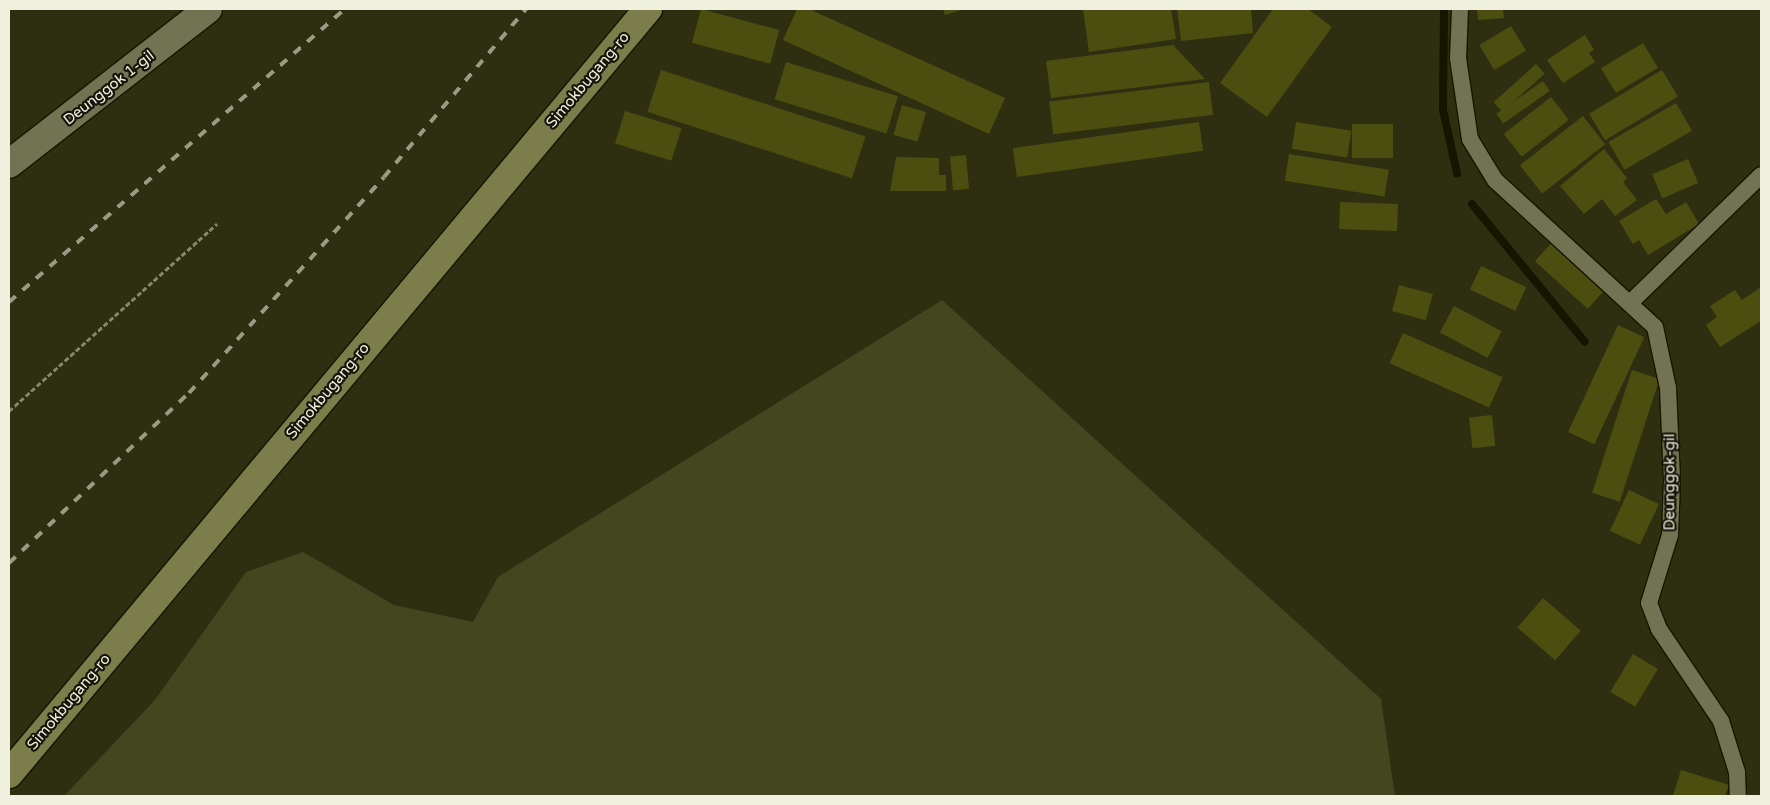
<!DOCTYPE html>
<html>
<head>
<meta charset="utf-8">
<style>
  body { margin:0 }
  #map { position:relative; width:1770px; height:805px; overflow:hidden; background:#2e2f11; font-family:"Varela Round",sans-serif }
  div>[style] { position:absolute }
  .green>* { inset:0; background:#444620 }
  .stream>* { height:8px; margin:-4px; padding:0 4px; transform-origin:4px; border-radius:4px; background:#151500 }
  .building>* { inset:0; background:#4c4e10; transform-origin:0 0 }
  .path>* { height:3px; margin-top:-1.5px; transform-origin:0; background:repeating-linear-gradient(90deg,#85866d 0 5px,transparent 0 7.5px) }
  .roads { filter:drop-shadow(1px 0 #161700) drop-shadow(-1px 0 #161700) drop-shadow(0 1px #161700) drop-shadow(0 -1px #161700) }
  .service>* { height:16px; margin:-8px; padding:0 8px; transform-origin:8px; border-radius:8px; background:#717353 }
  .minor>* { height:28px; margin:-14px; padding:0 14px; transform-origin:14px; border-radius:14px; background:#717353 }
  .secondary>* { height:28px; margin:-14px; padding:0 14px; transform-origin:14px; border-radius:14px; background:#7b7d4a }
  .rail>* { height:4px; margin-top:-2px; transform-origin:0; background:repeating-linear-gradient(90deg,#9a9b84 0 9px,transparent 0 18px) }
  span { translate:-50% -50%; white-space:nowrap; text-align:center; line-height:1.15; -webkit-text-stroke:4.5px #151609; paint-order:stroke }
  .street-label { font-size:15px; color:#eff0de }
  .frame { position:absolute; inset:0; border:10px solid #eff0de; pointer-events:none }
</style>
</head>
<body>
<div id="map">
  <div class="green">
    <i style="clip-path:polygon(942px 300px,1381px 699px,1395px 796px,64px 796px,155px 700px,246px 572px,303px 552px,394px 605px,473px 622px,498px 577px)"></i>
  </div>
  <div class="stream">
    <i style="left:1444px;top:9px;width:101px;rotate:90.6deg"></i>
    <i style="left:1443px;top:110px;width:65px;rotate:77.5deg"></i>
    <i style="left:1472px;top:204px;width:178px;rotate:50.7deg"></i>
  </div>
  <div class="building">
    <i style="left:701px;top:9px;width:81px;height:35px;rotate:15deg"></i>
    <i style="clip-path:polygon(797px 9px,809px 9px,1005px 98px,989px 134px,783px 40px)"></i>
    <i style="clip-path:polygon(943px 9px,964px 9px,945px 15px)"></i>
    <i style="clip-path:polygon(1083px 9px,1171px 9px,1176px 39px,1089px 52px)"></i>
    <i style="clip-path:polygon(1177px 9px,1251px 9px,1253px 33px,1181px 41px)"></i>
    <i style="clip-path:polygon(1273px 9px,1308px 9px,1332px 27px,1267px 117px,1220px 83px)"></i>
    <i style="clip-path:polygon(1477px 9px,1503px 9px,1504px 18px,1478px 20px)"></i>
    <i style="left:1511px;top:26px;width:29px;height:37px;rotate:59deg"></i>
    <i style="clip-path:polygon(1585px 35px,1594px 50px,1589px 53px,1595px 62px,1563px 83px,1547px 60px)"></i>
    <i style="left:1643px;top:43px;width:29px;height:49px;rotate:59deg"></i>
    <i style="clip-path:polygon(1173px 45px,1205px 79px,1051px 98px,1046px 61px)"></i>
    <i style="left:786px;top:62px;width:117px;height:39px;rotate:17deg"></i>
    <i style="left:1536px;top:64px;width:13px;height:57px;rotate:48deg"></i>
    <i style="left:661px;top:70px;width:215px;height:44px;rotate:18deg"></i>
    <i style="left:1662px;top:70px;width:31px;height:85px;rotate:59deg"></i>
    <i style="left:1543px;top:81px;width:12px;height:57px;rotate:55deg"></i>
    <i style="left:1209px;top:82px;width:33px;height:161px;rotate:83deg"></i>
    <i style="left:1551px;top:97px;width:29px;height:60px;rotate:52deg"></i>
    <i style="left:1676px;top:103px;width:32px;height:78px;rotate:60deg"></i>
    <i style="left:902px;top:105px;width:25px;height:31px;rotate:16deg"></i>
    <i style="left:625px;top:111px;width:59px;height:34px;rotate:17deg"></i>
    <i style="left:1583px;top:116px;width:36px;height:80px;rotate:52deg"></i>
    <i style="left:1199px;top:122px;width:29px;height:188px;rotate:82deg"></i>
    <i style="left:1296px;top:122px;width:56px;height:27px;rotate:9deg"></i>
    <i style="left:1352px;top:124px;width:41px;height:34px"></i>
    <i style="clip-path:polygon(1604px 149px,1627px 178px,1623px 182px,1637px 200px,1615px 216px,1602px 199px,1584px 214px,1560px 186px)"></i>
    <i style="left:1289px;top:154px;width:101px;height:27px;rotate:9deg"></i>
    <i style="left:966px;top:155px;width:34px;height:16px;rotate:85deg"></i>
    <i style="clip-path:polygon(896px 157px,939px 158px,939px 175px,946px 175px,946px 191px,890px 191px)"></i>
    <i style="left:1688px;top:159px;width:26px;height:39px;rotate:67deg"></i>
    <i style="clip-path:polygon(1656px 199px,1666px 214px,1686px 202px,1699px 224px,1648px 255px,1639px 240px,1633px 244px,1619px 221px)"></i>
    <i style="left:1340px;top:202px;width:58px;height:27px;rotate:2deg"></i>
    <i style="left:1555px;top:239px;width:71px;height:30px;rotate:42deg"></i>
    <i style="left:1481px;top:266px;width:50px;height:26px;rotate:25deg"></i>
    <i style="left:1399px;top:285px;width:35px;height:27px;rotate:15deg"></i>
    <i style="clip-path:polygon(1761px 287px,1761px 321px,1720px 347px,1706px 325px,1717px 317px,1710px 306px,1735px 290px,1742px 300px)"></i>
    <i style="left:1454px;top:306px;width:54px;height:30px;rotate:28deg"></i>
    <i style="left:1618px;top:325px;width:29px;height:118px;rotate:25deg"></i>
    <i style="left:1403px;top:333px;width:109px;height:33px;rotate:24deg"></i>
    <i style="left:1632px;top:370px;width:29px;height:129px;rotate:18deg"></i>
    <i style="left:1492px;top:415px;width:31px;height:23px;rotate:84deg"></i>
    <i style="left:1629px;top:490px;width:33px;height:45px;rotate:25deg"></i>
    <i style="left:1543px;top:598px;width:50px;height:39px;rotate:41deg"></i>
    <i style="left:1633px;top:654px;width:29px;height:44px;rotate:31deg"></i>
    <i style="clip-path:polygon(1681px 770px,1729px 785px,1725px 796px,1673px 796px)"></i>
  </div>
  <div class="path">
    <i style="left:9px;top:411px;width:280px;rotate:-42deg"></i>
  </div>
  <div class="roads">
    <div class="service">
      <i style="left:1460px;top:9px;width:49px;rotate:92.3deg"></i>
      <i style="left:1458px;top:58px;width:82px;rotate:81.6deg"></i>
      <i style="left:1470px;top:139px;width:48px;rotate:58.6deg"></i>
      <i style="left:1495px;top:180px;width:217px;rotate:42.6deg"></i>
      <i style="left:1655px;top:327px;width:62px;rotate:78deg"></i>
      <i style="left:1668px;top:388px;width:93px;rotate:87.5deg"></i>
      <i style="left:1672px;top:481px;width:54px;rotate:92.1deg"></i>
      <i style="left:1670px;top:535px;width:71px;rotate:107.2deg"></i>
      <i style="left:1649px;top:603px;width:28px;rotate:69deg"></i>
      <i style="left:1659px;top:629px;width:111px;rotate:56deg"></i>
      <i style="left:1721px;top:721px;width:53px;rotate:72.6deg"></i>
      <i style="left:1737px;top:772px;width:24px;rotate:88deg"></i>
      <i style="left:1630px;top:303px;width:183px;rotate:-44.3deg"></i>
    </div>
    <div class="minor">
      <i style="left:9px;top:164px;width:252px;rotate:-37.9deg"></i>
    </div>
    <div class="secondary">
      <i style="left:9px;top:774px;width:997px;rotate:-50.13deg"></i>
    </div>
  </div>
  <div class="rail">
    <i style="left:9px;top:302px;width:446px;rotate:-41.1deg"></i>
    <i style="left:9px;top:563px;width:248px;rotate:-43.4deg"></i>
    <i style="left:189px;top:393px;width:291px;rotate:-47.9deg"></i>
    <i style="left:384px;top:177px;width:220px;rotate:-49.8deg"></i>
  </div>
  <div class="street-label">
    <span style="left:588px;top:80px;rotate:-50deg">Simokbugang-ro</span>
    <span style="left:109px;top:88px;rotate:-38deg">Deunggok 1-gil</span>
    <span style="left:328px;top:391px;rotate:-50deg">Simokbugang-ro</span>
    <span style="left:1670px;top:482px;rotate:-90deg">Deunggok-gil</span>
    <span style="left:69px;top:702px;rotate:-50deg">Simokbugang-ro</span>
  </div>
  <div class="frame"></div>
</div>
</body>
</html>
